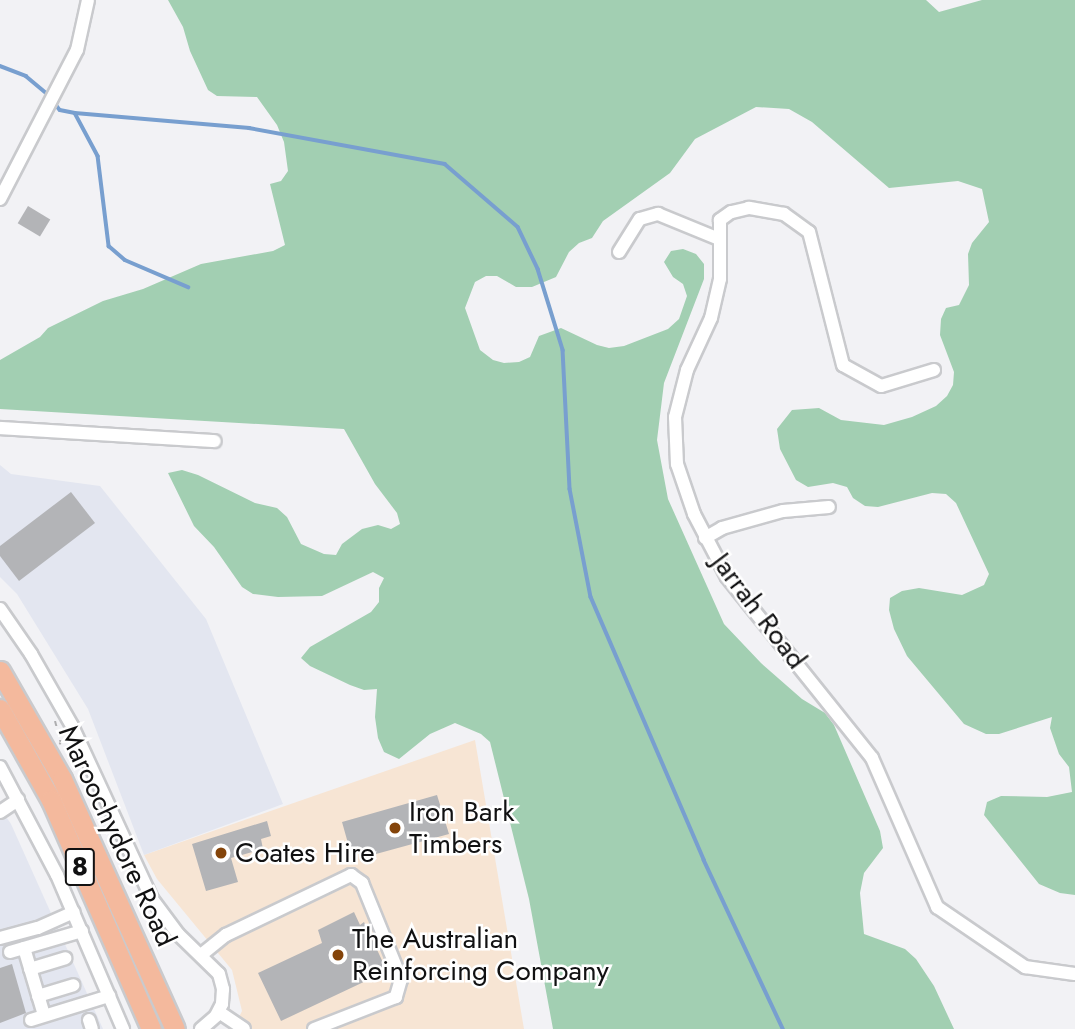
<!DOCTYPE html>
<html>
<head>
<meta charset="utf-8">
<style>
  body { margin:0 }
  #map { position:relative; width:1075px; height:1029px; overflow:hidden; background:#f2f2f5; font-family:Jost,sans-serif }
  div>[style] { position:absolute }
  .commercial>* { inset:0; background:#f7e5d4 }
  .built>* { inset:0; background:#e3e6f0 }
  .green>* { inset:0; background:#a2cfb2 }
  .stream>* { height:3.5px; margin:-1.75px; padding:0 1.75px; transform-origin:1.75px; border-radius:1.75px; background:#789fcf }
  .building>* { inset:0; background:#b3b4b7; transform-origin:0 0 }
  .path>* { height:2px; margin-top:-1px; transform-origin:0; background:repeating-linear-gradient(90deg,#adadaf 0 5px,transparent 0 10px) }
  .roads { filter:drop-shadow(2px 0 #c9cacd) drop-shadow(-2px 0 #c9cacd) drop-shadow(0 2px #c9cacd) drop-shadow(0 -2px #c9cacd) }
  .minor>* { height:12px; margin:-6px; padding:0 6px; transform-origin:6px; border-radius:6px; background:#fff }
  .highway>* { height:19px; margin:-9.5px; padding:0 9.5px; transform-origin:9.5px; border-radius:9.5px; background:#f4b99d }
  .dots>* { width:19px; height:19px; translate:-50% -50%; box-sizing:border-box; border:4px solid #fff; border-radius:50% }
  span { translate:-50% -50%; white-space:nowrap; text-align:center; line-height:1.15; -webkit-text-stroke:5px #fff; paint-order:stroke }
  .shield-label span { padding:2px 5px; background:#fff; border:2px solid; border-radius:5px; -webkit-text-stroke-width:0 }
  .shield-label { font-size:26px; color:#111112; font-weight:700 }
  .street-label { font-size:28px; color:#111112 }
  .poi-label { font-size:28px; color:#111112 }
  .left { translate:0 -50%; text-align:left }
</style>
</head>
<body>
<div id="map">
  <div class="commercial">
    <i style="clip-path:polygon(475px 740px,524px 1029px,233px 1029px,242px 1011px,232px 970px,157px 879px,144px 855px)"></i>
  </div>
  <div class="built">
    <i style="clip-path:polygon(0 465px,11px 474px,100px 486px,206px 619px,283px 804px,144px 855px,88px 709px,17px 594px,0 577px)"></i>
    <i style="clip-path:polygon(0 808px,11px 824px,103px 1029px,0 1029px)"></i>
  </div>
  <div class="green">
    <i style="clip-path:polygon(168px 0,926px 0,939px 12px,982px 0,1075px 0,1075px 895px,1060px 893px,1039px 884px,984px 815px,987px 802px,1001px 796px,1047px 797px,1072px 792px,1069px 767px,1059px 754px,1050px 728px,1052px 717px,999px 734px,986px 734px,964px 724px,907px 656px,894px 629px,889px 610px,890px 598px,902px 591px,919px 588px,962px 595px,984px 585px,989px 574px,956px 503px,946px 494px,932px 493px,878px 507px,865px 506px,853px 498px,847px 487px,833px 483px,808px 487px,796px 480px,780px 449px,777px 429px,792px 410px,819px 408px,841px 420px,884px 425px,912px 417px,936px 406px,947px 396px,953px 385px,954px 372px,940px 335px,941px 319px,946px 308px,959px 305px,969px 285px,968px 254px,972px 243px,989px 222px,982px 189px,958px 181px,889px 188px,812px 122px,789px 109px,756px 107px,695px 139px,670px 173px,603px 221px,592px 238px,579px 243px,569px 252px,556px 277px,532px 287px,516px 287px,497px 276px,486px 276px,475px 282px,465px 308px,480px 350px,493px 360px,504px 363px,519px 362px,530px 357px,539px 336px,561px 328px,597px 345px,609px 348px,624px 346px,668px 329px,679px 319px,687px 296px,683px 284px,673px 277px,664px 262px,671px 251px,683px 249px,696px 254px,704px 264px,704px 279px,664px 383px,657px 440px,668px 499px,724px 624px,761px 663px,802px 699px,825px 713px,834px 725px,880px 831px,883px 848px,864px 873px,860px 893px,864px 934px,905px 949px,916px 959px,934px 986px,954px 1029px,553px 1029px,529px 899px,490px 742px,481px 734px,455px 723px,430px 734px,399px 759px,384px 752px,378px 738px,375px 717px,377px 689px,364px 690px,350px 685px,310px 666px,301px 658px,310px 647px,371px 612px,379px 602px,379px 588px,384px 578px,373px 572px,322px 596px,278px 597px,253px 594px,242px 587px,214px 547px,194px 526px,168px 473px,182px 470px,198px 475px,255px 503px,277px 508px,287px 517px,301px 544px,324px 554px,336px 555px,342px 544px,362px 529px,378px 525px,391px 529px,400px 524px,397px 513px,375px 484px,344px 429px,0 409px,0 360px,40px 337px,48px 328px,103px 301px,143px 289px,201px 264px,273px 251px,285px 245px,270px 184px,281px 181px,288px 171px,284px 142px,277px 125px,257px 97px,217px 96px,208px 90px,190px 51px,183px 27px)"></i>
  </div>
  <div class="stream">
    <i style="left:0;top:66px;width:28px;rotate:21deg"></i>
    <i style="left:26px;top:76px;width:30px;rotate:40deg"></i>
    <i style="left:53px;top:101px;width:11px;rotate:52deg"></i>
    <i style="left:60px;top:110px;width:15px;rotate:11deg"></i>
    <i style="left:75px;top:113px;width:175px;rotate:4.9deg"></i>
    <i style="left:249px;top:128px;width:199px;rotate:10.4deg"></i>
    <i style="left:445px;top:164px;width:96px;rotate:40.8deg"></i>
    <i style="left:518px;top:227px;width:47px;rotate:64.5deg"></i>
    <i style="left:538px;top:269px;width:85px;rotate:72.8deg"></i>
    <i style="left:563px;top:350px;width:139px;rotate:87.1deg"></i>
    <i style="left:570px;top:489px;width:110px;rotate:79deg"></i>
    <i style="left:591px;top:597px;width:286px;rotate:66.7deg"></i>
    <i style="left:704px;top:860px;width:187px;rotate:64.9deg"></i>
    <i style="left:75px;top:113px;width:49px;rotate:61.9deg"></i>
    <i style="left:98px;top:156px;width:91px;rotate:83deg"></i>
    <i style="left:109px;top:246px;width:21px;rotate:41deg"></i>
    <i style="left:125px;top:260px;width:69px;rotate:23.2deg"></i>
  </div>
  <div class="building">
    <i style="left:28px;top:206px;width:26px;height:20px;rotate:31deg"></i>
    <i style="clip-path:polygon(71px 492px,95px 523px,19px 581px,0 556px,0 546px)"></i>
    <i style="clip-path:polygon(437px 795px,449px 834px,365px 857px,364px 851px,351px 854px,342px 822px)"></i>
    <i style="clip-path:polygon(267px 821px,271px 836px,261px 839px,263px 849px,231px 858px,238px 882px,206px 891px,192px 844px)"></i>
    <i style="clip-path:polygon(354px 912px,360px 925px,364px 922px,387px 971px,281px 1021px,258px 973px,322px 943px,318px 930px)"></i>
    <i style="clip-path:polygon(12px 964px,26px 1013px,0 1023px,0 968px)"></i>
  </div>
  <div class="path">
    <i style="left:55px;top:721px;width:23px;rotate:75deg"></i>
    <i style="left:61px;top:743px;width:2px;rotate:153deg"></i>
  </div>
  <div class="roads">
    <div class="minor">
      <i style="left:0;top:199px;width:168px;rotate:-62.7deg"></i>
      <i style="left:77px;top:50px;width:51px;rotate:-77.6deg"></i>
      <i style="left:619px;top:252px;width:39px;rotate:-58deg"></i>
      <i style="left:640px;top:219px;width:19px;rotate:-16deg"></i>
      <i style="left:658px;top:214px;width:66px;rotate:22.3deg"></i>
      <i style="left:934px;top:370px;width:55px;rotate:163.2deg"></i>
      <i style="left:881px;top:386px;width:43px;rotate:-151.1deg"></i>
      <i style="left:843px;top:365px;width:137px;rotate:-104.3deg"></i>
      <i style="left:809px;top:232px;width:31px;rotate:-144deg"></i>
      <i style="left:784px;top:214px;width:36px;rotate:-170deg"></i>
      <i style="left:749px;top:208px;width:18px;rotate:167deg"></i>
      <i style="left:731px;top:212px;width:14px;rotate:144deg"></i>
      <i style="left:720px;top:220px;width:59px;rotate:90deg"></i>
      <i style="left:720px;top:279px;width:40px;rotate:103deg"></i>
      <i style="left:711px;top:318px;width:57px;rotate:114.8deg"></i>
      <i style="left:687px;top:370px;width:49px;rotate:104.3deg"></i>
      <i style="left:675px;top:417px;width:47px;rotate:87.6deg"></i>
      <i style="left:677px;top:464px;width:53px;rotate:71.2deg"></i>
      <i style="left:694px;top:514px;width:71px;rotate:62.4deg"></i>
      <i style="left:727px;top:577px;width:232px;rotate:51.3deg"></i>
      <i style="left:872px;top:758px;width:163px;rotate:66.4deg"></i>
      <i style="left:937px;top:907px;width:107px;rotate:34.3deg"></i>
      <i style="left:1025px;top:967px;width:50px;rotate:8deg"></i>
      <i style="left:0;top:428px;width:215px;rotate:3.5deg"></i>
      <i style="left:705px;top:538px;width:20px;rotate:-30deg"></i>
      <i style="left:722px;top:528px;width:63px;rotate:-15.6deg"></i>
      <i style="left:783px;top:511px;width:46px;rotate:-5deg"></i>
      <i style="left:0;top:609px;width:55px;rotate:55.4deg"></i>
      <i style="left:31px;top:654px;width:83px;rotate:60.3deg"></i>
      <i style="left:72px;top:726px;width:191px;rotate:65.2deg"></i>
      <i style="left:152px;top:899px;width:44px;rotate:53.4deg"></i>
      <i style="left:178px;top:934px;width:57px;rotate:44.3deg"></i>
      <i style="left:219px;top:974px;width:16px;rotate:75deg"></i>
      <i style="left:223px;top:989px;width:15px;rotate:94deg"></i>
      <i style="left:222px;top:1004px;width:13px;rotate:117deg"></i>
      <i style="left:216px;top:1016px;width:20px;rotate:139deg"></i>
      <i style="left:0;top:767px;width:122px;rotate:62.2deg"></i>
      <i style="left:57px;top:875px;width:168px;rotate:66.8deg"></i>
      <i style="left:0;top:812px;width:22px;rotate:-34deg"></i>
      <i style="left:0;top:938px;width:39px;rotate:-15deg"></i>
      <i style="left:38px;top:928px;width:39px;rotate:-24deg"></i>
      <i style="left:24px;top:948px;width:70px;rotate:73.4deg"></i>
      <i style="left:10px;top:952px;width:75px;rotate:-16.3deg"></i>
      <i style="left:201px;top:955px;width:32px;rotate:-39deg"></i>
      <i style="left:226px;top:935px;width:139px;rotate:-25.6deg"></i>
      <i style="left:351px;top:875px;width:14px;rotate:36deg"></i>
      <i style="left:362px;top:883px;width:104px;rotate:67.9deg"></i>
      <i style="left:401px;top:979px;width:19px;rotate:106deg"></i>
      <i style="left:396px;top:997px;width:88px;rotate:158.7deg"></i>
      <i style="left:30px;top:969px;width:37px;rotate:-17deg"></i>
      <i style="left:38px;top:996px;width:37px;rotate:-17deg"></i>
      <i style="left:219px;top:1012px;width:30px;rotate:34deg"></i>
      <i style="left:31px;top:1020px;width:82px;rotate:-17.1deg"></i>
      <i style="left:89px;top:1020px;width:9px;rotate:72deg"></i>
    </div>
    <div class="highway">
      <i style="left:0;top:671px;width:125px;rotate:60.1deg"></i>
      <i style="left:62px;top:779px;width:274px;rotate:65.7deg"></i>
      <i style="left:0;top:709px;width:104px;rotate:60.7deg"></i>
      <i style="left:51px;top:800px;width:250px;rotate:66.4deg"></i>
    </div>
  </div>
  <div class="dots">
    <i style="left:395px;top:828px;background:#84440a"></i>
    <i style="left:221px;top:853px;background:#84440a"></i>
    <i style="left:338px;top:955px;background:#84440a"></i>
  </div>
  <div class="shield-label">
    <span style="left:80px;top:867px">8</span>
  </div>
  <div class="street-label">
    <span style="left:759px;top:611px;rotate:53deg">Jarrah Road</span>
    <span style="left:117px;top:836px;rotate:65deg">Maroochydore Road</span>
  </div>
  <div class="poi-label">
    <span class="left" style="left:409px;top:828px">Iron Bark<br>Timbers</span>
    <span class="left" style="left:235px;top:853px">Coates Hire</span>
    <span class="left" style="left:352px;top:955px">The Australian<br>Reinforcing Company</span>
  </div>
</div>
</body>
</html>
